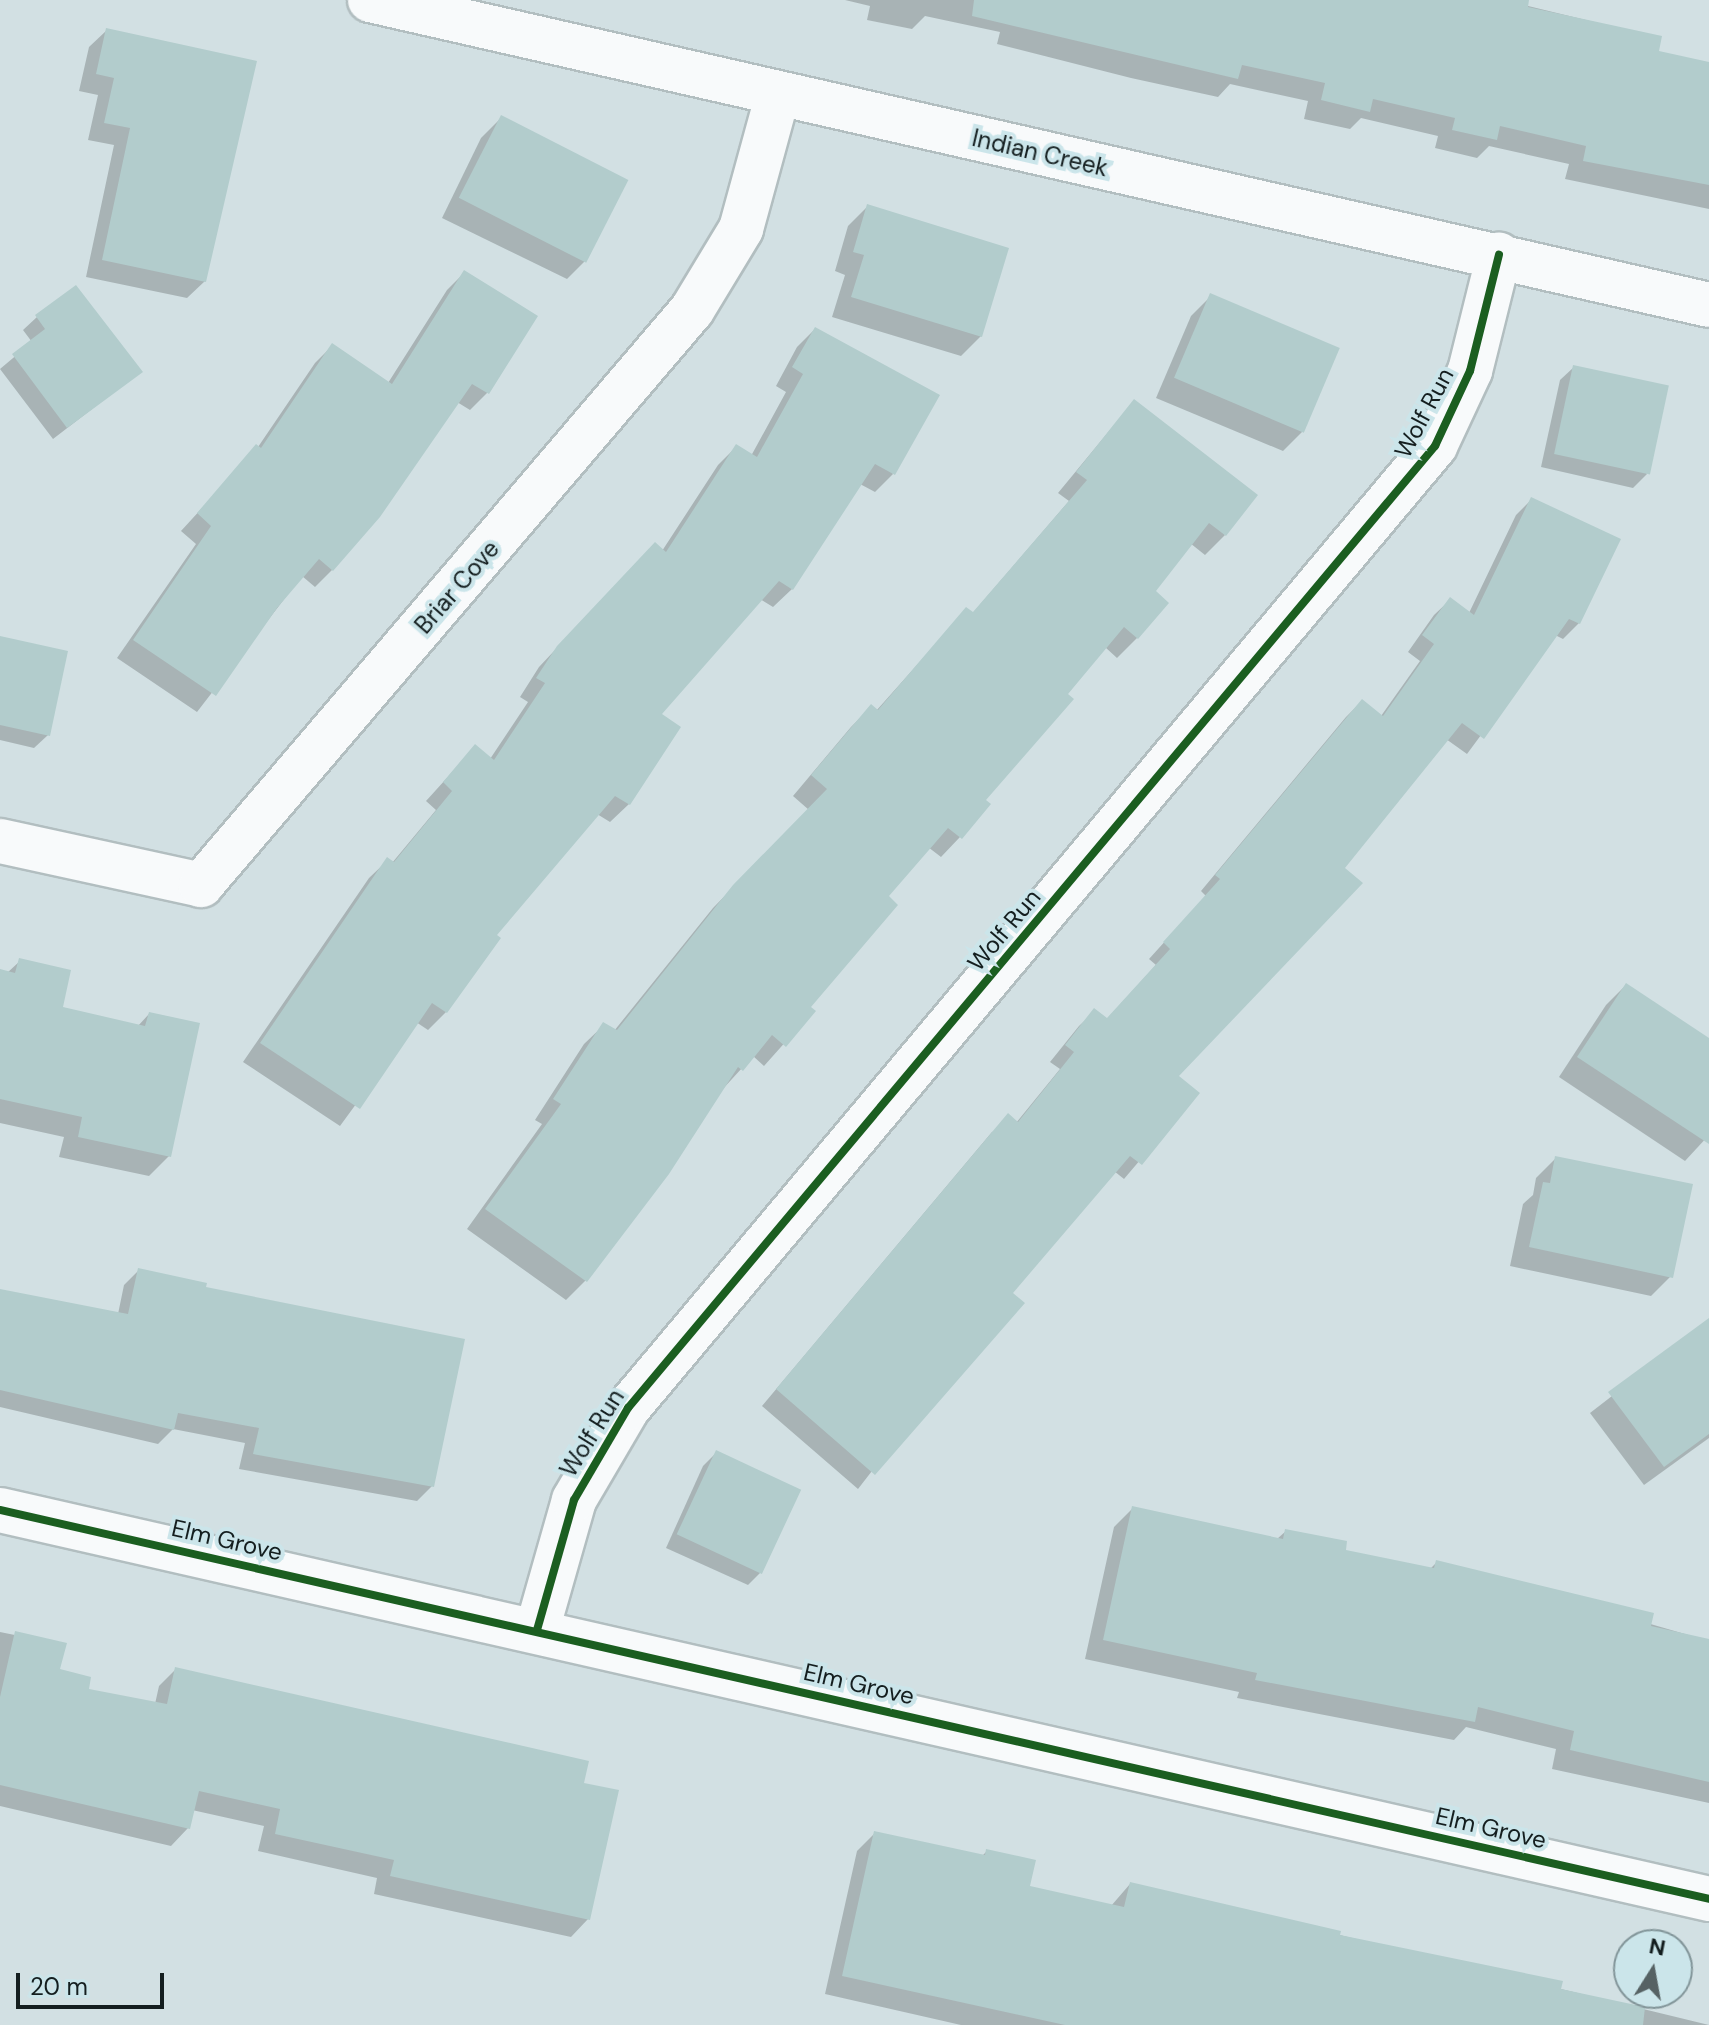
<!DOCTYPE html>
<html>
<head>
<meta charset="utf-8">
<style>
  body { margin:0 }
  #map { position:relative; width:1709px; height:2025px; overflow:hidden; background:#d2e0e3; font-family:"DM Sans",sans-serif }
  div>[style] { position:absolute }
  .shadow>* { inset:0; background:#0003 }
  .building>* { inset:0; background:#b2cccc; transform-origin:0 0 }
  .roads { filter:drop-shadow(2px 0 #b2bec0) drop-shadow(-2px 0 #b2bec0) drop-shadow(0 2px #b2bec0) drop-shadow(0 -2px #b2bec0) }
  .minor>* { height:44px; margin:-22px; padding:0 22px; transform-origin:22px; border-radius:22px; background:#f8fafb }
  .cycleway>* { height:8px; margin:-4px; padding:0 4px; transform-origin:4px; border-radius:4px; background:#1b5e20 }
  span { translate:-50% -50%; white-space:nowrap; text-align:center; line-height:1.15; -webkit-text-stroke:8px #cbe5ea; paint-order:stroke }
  .street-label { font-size:24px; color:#141e1f }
  .north { position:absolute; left:1613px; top:1929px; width:80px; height:80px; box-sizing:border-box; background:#cbe5ea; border:2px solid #829599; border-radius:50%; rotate:11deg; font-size:22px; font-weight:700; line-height:32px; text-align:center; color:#141e1f }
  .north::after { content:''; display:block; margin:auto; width:28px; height:36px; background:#566264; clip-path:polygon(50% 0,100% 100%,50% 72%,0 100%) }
  .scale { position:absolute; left:16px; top:1973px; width:148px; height:36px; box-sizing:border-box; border:4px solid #141e1f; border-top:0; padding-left:10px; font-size:24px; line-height:28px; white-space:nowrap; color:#141e1f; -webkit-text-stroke:6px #cbe5ea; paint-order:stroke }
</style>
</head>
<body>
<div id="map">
  <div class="shadow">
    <i style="clip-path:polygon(845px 0,1503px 0,1660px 38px,1656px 53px,1709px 65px,1709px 209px,1565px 179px,1569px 164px,1489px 146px,1477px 158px,1435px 148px,1438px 136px,1361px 118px,1350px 129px,1304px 119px,1308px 101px,1230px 84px,1218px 97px,1131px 78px,997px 44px,1000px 32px,925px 16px,912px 29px,867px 20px,870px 6px)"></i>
    <i style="clip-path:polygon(107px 30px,205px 281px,187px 298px,86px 277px,114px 145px,88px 140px,98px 95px,79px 91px,89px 47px)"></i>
    <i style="clip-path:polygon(501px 118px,587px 259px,567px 279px,442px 218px,481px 138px)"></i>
    <i style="clip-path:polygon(868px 206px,981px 336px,961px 356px,832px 317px,845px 275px,835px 271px,848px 226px)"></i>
    <i style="clip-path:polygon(464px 273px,535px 317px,487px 393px,470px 410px,457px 402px,378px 516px,332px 570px,315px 587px,302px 576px,197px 712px,117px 658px,196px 544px,181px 531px,258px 447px,315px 363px,332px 346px,388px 383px,447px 290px)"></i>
    <i style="clip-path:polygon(1211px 296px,1303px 431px,1283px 451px,1156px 398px,1191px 316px)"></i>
    <i style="clip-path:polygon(37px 317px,140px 372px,53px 439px,0 369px,32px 342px,23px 330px)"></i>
    <i style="clip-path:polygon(815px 329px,893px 474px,875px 492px,860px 484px,792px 589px,773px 607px,760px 599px,659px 715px,629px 804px,610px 822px,597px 814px,494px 935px,446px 1012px,428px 1030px,416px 1022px,340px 1126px,243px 1062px,369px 878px,388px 860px,392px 863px,436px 810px,426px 801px,475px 747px,490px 759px,528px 702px,520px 697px,539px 667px,637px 563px,662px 551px,718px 465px,736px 447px,751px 456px,786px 392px,776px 386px,797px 347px)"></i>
    <i style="clip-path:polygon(1574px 367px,1647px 474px,1633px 488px,1541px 467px,1560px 380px)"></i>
    <i style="clip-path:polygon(1134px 401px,1225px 535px,1205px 555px,1190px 543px,1153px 592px,1166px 603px,1137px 638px,1117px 658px,1105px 647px,983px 800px,960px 837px,941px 857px,928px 847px,886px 896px,808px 1007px,813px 1011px,764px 1066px,753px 1056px,721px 1091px,586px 1280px,566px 1300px,467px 1229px,542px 1124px,535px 1120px,584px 1044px,604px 1025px,614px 1031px,713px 908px,809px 810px,793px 796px,851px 727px,871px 707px,876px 711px,967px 609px,972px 614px,1069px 501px,1058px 493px)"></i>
    <i style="clip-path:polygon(1532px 499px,1579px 623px,1563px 639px,1555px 635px,1467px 754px,1446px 739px,1176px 1077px,1197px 1093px,1124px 1179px,1114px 1171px,1010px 1293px,858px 1489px,762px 1406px,992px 1132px,1016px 1123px,1060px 1069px,1050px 1062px,1079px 1026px,1095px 1011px,1106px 1020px,1156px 965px,1149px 959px,1206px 896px,1201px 891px,1346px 717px,1362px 701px,1381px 716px,1420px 661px,1408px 652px,1434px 615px,1450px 600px,1469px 613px,1516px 515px)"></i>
    <i style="clip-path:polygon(0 638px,48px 735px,34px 748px,0 740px)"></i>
    <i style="clip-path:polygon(20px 961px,61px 1009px,137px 1027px,149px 1014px,169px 1156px,149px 1176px,59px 1157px,64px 1137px,0 1123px,0 971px,7px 973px)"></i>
    <i style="clip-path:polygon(1626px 985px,1709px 1040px,1709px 1135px,1685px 1161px,1559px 1077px,1606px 1005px)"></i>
    <i style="clip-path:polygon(1556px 1158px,1671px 1276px,1651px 1296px,1510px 1266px,1523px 1204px,1533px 1195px,1536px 1178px)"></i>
    <i style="clip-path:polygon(139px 1270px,203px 1289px,432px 1486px,417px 1501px,239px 1469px,245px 1443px,173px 1429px,158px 1444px,0 1407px,0 1291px,118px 1314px,124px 1285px)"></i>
    <i style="clip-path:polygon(1709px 1321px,1709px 1438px,1644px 1485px,1590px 1413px)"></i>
    <i style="clip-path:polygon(716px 1453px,761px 1572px,748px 1585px,666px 1548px,703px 1466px)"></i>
    <i style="clip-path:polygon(1133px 1508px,1277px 1539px,1286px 1531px,1343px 1552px,1430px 1569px,1437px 1562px,1709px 1641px,1709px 1803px,1552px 1769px,1556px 1749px,1466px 1727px,1454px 1740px,1237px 1698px,1239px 1692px,1085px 1659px,1114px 1527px)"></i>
    <i style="clip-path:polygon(0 1632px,64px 1645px,58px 1671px,86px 1691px,155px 1704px,159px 1686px,176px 1669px,582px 1785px,588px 1919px,571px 1937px,374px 1894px,377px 1878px,258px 1851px,264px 1826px,192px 1810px,188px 1828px,171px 1846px,0 1806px)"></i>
    <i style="clip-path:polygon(875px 1833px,981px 1857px,987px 1851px,1028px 1888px,1111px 1906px,1130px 1884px,1709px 2025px,961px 2025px,825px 1994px,857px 1851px)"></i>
  </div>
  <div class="building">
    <i style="clip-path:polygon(974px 0,1529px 0,1528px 7px,1662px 36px,1659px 51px,1709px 62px,1709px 185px,1583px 161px,1586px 146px,1500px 126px,1497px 140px,1452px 130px,1455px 118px,1373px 99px,1370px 112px,1321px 100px,1325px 83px,1242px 65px,1238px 79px,972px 16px)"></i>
    <i style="clip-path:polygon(106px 28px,257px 61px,206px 282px,102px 260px,130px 128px,104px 123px,114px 78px,96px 74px)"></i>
    <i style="left:501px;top:115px;width:143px;height:93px;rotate:27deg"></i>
    <i style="clip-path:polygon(867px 204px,1009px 248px,982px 337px,851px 297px,864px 255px,853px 252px)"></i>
    <i style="clip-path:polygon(464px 270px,538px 316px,489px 394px,472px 384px,380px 517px,333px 571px,319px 559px,277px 608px,216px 696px,133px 640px,211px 526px,197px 513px,256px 444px,261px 448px,332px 343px,392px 384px)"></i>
    <i style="clip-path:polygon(76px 285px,143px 372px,67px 428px,12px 354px,45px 329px,35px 315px)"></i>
    <i style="left:1210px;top:293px;width:141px;height:92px;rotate:23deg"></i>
    <i style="clip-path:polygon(815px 327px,940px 395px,895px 475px,875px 464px,793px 590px,779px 581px,662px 714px,681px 727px,630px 805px,615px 796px,497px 935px,501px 938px,447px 1013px,432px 1003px,360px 1109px,260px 1043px,387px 857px,394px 862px,452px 791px,443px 782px,475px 744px,494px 760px,545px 683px,536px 678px,557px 646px,655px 542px,666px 552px,736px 444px,757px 457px,803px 374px,792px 367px)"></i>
    <i style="left:1573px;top:365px;width:98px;height:91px;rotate:12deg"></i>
    <i style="clip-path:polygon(1134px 399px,1258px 495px,1226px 536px,1209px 523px,1156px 591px,1169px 603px,1138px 639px,1124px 627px,1068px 694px,1074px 699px,986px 800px,991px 804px,962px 839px,948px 828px,889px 896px,898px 905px,811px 1007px,816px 1011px,786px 1047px,772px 1035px,743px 1071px,738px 1067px,669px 1174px,587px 1282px,485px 1209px,561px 1104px,553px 1099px,603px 1022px,617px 1030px,733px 885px,827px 789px,811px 775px,871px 704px,878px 710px,966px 607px,973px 612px,1087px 480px,1076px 472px)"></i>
    <i style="clip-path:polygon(1531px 497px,1621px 539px,1580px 624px,1569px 619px,1484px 739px,1462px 723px,1345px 868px,1363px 883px,1179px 1076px,1200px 1093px,1142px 1165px,1130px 1156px,1013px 1293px,1025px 1303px,875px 1475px,776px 1389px,1008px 1113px,1018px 1122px,1074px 1052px,1065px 1045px,1094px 1008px,1107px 1018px,1170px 949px,1163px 942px,1220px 879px,1215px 875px,1362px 699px,1383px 716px,1434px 644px,1422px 635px,1450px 597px,1474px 615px)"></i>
    <i style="clip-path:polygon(0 636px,68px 651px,50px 736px,0 725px)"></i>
    <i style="clip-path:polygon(19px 958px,71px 970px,63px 1007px,145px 1026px,149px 1012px,200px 1023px,171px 1157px,78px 1137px,82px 1117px,0 1099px,0 969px,15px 973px)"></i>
    <i style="clip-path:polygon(1626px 983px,1709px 1038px,1709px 1144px,1577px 1057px)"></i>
    <i style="clip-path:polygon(1555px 1156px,1693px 1184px,1673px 1278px,1529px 1247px,1543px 1182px,1550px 1183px)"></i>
    <i style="clip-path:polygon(138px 1268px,207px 1283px,206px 1287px,465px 1339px,434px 1487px,253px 1454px,259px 1428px,178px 1413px,174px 1430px,0 1390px,0 1289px,128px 1314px)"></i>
    <i style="clip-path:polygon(1709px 1318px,1709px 1434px,1664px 1467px,1608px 1392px)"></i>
    <i style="left:716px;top:1450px;width:94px;height:93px;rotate:25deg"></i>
    <i style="clip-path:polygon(1132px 1506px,1283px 1539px,1285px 1529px,1347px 1541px,1346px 1550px,1434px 1568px,1436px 1560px,1654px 1613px,1651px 1626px,1709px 1639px,1709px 1782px,1570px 1750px,1574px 1731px,1478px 1707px,1475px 1722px,1255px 1680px,1257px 1673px,1103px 1640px)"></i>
    <i style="clip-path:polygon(15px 1631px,67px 1643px,60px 1669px,91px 1677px,89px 1689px,167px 1704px,175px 1667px,589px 1761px,584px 1783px,619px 1790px,590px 1920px,390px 1876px,394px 1860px,275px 1834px,280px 1809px,199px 1791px,190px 1829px,0 1785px,0 1697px)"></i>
    <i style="clip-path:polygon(874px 1831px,985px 1855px,986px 1849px,1036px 1860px,1030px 1886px,1124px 1907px,1130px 1882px,1341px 1931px,1340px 1935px,1563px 1981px,1561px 1989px,1645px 2007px,1643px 2025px,1065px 2025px,842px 1976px)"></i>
  </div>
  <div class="roads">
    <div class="minor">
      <i style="left:370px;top:0;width:1373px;rotate:12.83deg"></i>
      <i style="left:0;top:841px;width:206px;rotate:12.3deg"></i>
      <i style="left:201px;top:885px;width:756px;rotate:-49.51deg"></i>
      <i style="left:692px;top:310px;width:95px;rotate:-58.8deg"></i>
      <i style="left:741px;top:229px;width:140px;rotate:-74.7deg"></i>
      <i style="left:0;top:1510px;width:1753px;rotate:12.82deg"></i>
      <i style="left:537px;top:1630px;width:135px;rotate:-74.1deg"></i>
      <i style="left:574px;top:1500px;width:107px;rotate:-59.6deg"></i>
      <i style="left:628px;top:1408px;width:1256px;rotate:-50.01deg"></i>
      <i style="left:1435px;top:446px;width:83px;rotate:-65deg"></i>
      <i style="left:1470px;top:371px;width:120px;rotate:-76deg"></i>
    </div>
  </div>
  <div class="cycleway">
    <i style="left:0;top:1510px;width:1753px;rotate:12.82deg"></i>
    <i style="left:537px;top:1630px;width:135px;rotate:-74.1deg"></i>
    <i style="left:574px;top:1500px;width:107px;rotate:-59.6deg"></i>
    <i style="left:628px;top:1408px;width:1256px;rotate:-50.01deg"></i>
    <i style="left:1435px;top:446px;width:83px;rotate:-65deg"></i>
    <i style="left:1470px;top:371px;width:120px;rotate:-76deg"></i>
  </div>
  <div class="street-label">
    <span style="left:1040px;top:153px;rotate:13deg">Indian Creek</span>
    <span style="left:1424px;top:413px;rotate:-62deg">Wolf Run</span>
    <span style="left:457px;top:587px;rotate:-49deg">Briar Cove</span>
    <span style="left:1004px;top:930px;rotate:-50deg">Wolf Run</span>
    <span style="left:592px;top:1433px;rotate:-58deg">Wolf Run</span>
    <span style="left:227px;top:1540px;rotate:13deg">Elm Grove</span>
    <span style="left:859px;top:1684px;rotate:13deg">Elm Grove</span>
    <span style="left:1491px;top:1828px;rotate:13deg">Elm Grove</span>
  </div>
  <div class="north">N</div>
  <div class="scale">20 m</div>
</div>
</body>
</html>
